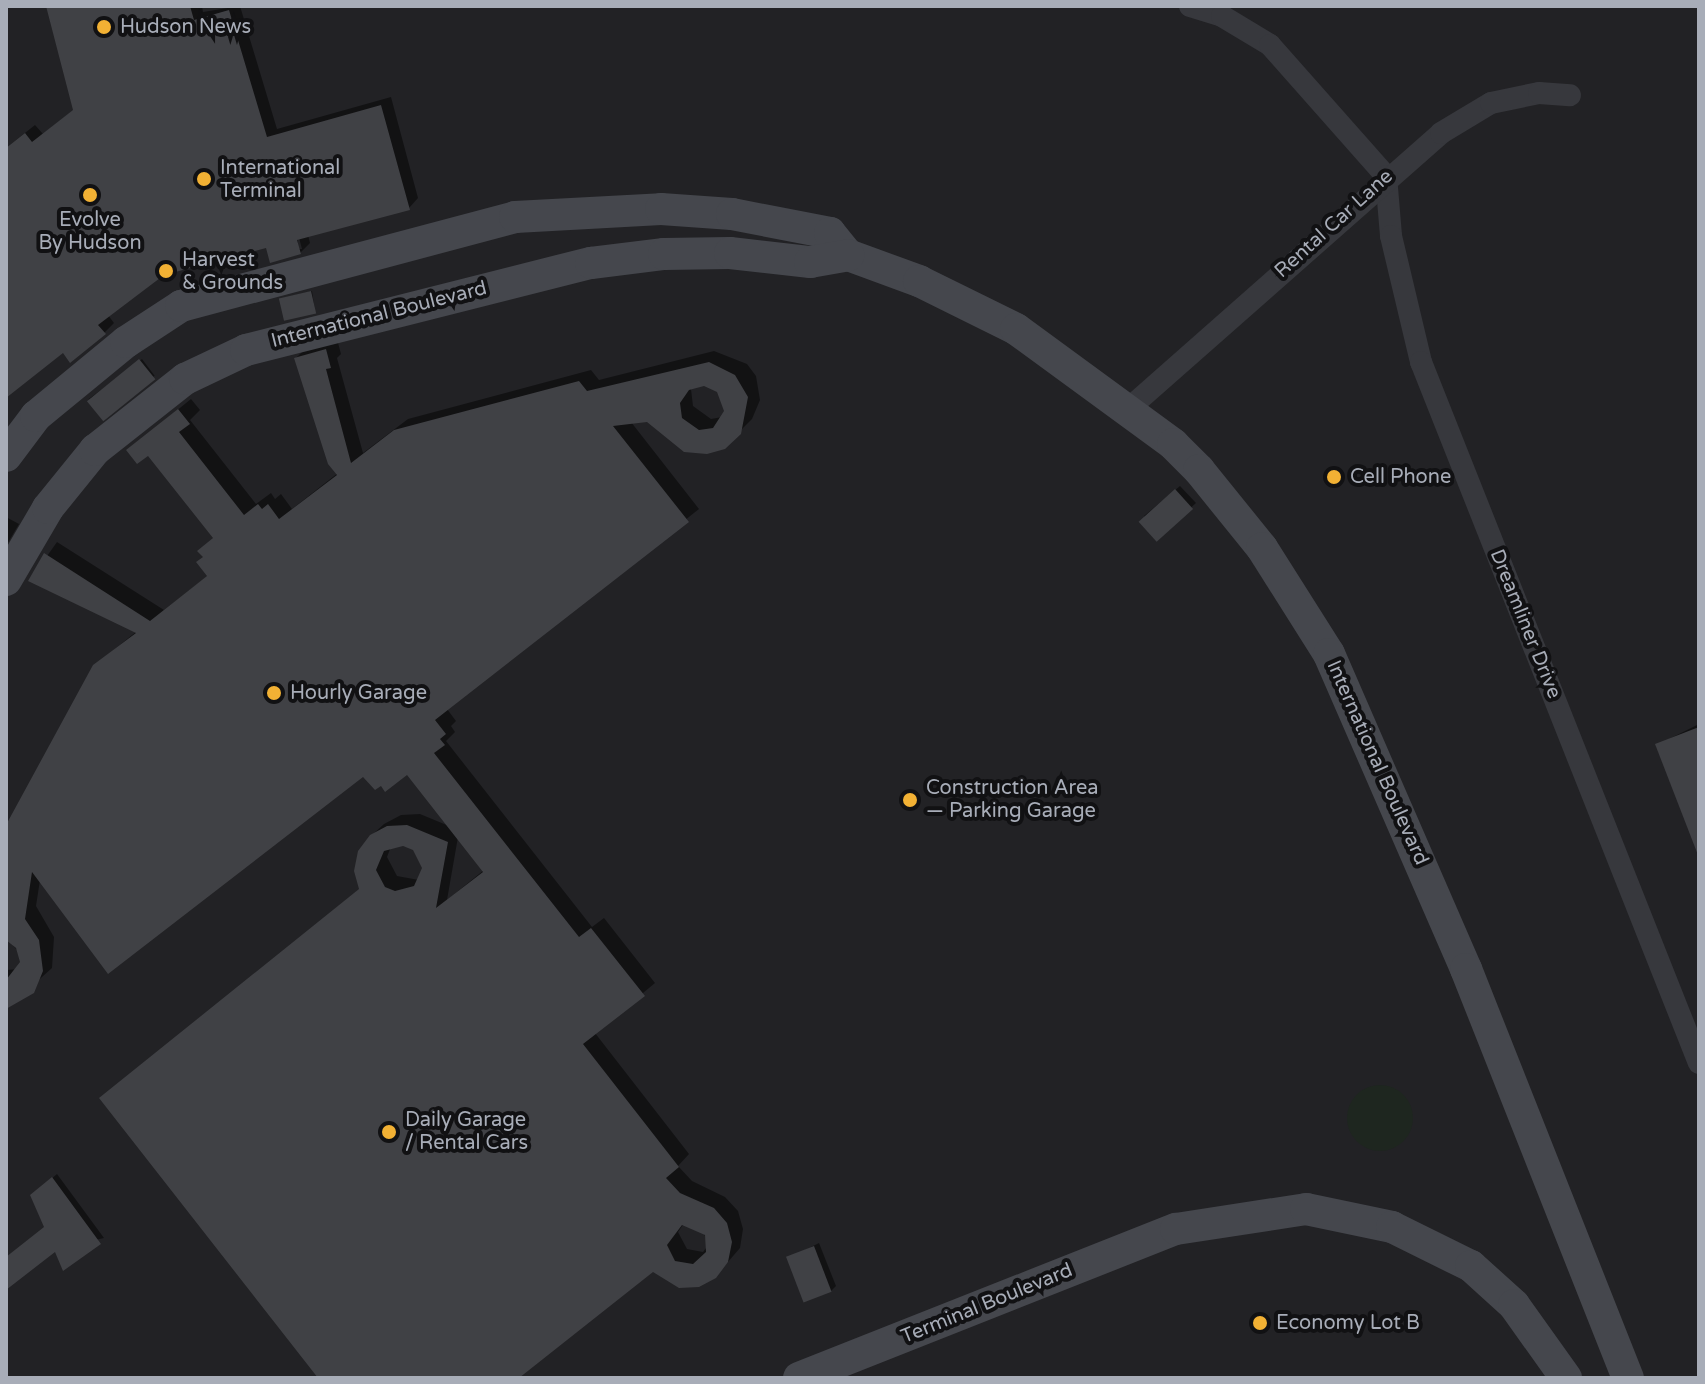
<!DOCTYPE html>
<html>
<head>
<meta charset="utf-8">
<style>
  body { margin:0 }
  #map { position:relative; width:1705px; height:1384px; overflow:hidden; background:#161618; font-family:"Varela Round",sans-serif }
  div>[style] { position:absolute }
  .built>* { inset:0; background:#222225; transform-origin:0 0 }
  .green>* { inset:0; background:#1e261f }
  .round { border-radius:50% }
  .shadow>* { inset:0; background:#0007; transform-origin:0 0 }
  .building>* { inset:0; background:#404145; transform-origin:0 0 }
  .minor>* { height:22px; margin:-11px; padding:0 11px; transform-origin:11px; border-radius:11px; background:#37383d }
  .secondary>* { height:32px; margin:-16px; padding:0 16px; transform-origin:16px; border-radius:16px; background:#45474d }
  .dots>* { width:22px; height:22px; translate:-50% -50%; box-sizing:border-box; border:4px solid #111113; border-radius:50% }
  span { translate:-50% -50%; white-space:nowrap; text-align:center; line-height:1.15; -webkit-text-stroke:8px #111113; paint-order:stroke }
  .poi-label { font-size:20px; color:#a8adb8 }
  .left { translate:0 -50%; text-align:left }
  .street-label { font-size:20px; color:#a8adb8 }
  .frame { position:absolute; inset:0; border:8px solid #a8adb8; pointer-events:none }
</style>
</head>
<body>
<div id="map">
  <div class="built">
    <i style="left:6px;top:6px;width:1693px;height:1372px"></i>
  </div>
  <div class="green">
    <i class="round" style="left:1347px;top:1085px;width:66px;height:66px"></i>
  </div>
  <div class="shadow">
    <i style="clip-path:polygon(evenodd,48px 6px,202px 6px,203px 12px,240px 6px,277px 129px,391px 97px,418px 198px,409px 208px,308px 235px,310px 243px,300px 253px,268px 246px,163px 273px,108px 315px,114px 323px,104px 333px,63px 350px,6px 396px,6px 148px,35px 125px,43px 134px,75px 109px,48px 6px,297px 230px,302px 249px,298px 249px,297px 230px)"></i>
    <i style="clip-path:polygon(312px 291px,315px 311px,281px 300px,283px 298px)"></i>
    <i style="clip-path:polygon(evenodd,337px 339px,341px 354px,337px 358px,363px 453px,408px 419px,591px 370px,599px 380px,714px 351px,747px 364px,756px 376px,760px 400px,752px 419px,724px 447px,648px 420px,631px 422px,699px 509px,447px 709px,456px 721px,451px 726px,455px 732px,446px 741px,592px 927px,604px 918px,655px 983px,595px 1033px,689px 1154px,678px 1166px,692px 1181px,725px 1197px,738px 1211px,743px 1229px,740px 1248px,715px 1277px,653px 1269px,517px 1378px,320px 1378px,102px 1098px,361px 888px,371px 836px,384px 824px,401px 815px,420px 814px,449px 826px,407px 772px,363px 774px,40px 880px,36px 906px,54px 937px,52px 968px,13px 1003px,6px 1003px,6px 970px,20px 969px,21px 954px,6px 938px,6px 829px,94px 666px,137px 631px,30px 580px,57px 542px,164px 610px,209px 575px,205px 556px,215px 537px,148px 453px,128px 450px,191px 399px,200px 410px,190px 420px,256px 504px,271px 493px,275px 499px,281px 494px,292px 509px,338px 473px,296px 358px,308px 346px,337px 339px,704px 384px,719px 391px,726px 412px,722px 417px,711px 419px,693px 406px,691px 389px,704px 384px,337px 339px,458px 837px,484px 870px,447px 900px,458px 837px,337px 339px,392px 844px,414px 848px,424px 868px,419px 880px,397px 876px,387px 857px,392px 844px,337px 339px,684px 1223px,700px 1226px,709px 1244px,703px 1252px,687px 1249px,678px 1232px,684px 1223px)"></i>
    <i style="left:142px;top:359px;width:21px;height:67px;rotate:53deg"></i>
    <i style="clip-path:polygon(1180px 486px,1196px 503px,1156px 539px,1144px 516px)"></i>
    <i style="clip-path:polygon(6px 517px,19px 524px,6px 546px)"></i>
    <i style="clip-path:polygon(1699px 724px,1699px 852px,1657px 745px)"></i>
    <i style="clip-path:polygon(57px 1174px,104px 1238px,56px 1249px,6px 1288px,6px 1258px,46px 1227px,37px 1191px)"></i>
    <i style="clip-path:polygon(819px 1243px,836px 1286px,831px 1291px,789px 1258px)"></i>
  </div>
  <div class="building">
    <i style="clip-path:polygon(46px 6px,190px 6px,194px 20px,229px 10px,267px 137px,381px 105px,410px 210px,297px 240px,301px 254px,270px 263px,266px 248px,164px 275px,98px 325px,106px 334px,70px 363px,63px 353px,6px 398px,6px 148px,25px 133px,32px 142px,73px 110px)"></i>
    <i style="left:311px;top:291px;width:23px;height:33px;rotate:77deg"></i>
    <i style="clip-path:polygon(evenodd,326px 349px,331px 368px,326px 369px,351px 463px,394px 430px,579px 381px,587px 391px,709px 362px,735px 375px,748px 397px,741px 434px,725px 449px,707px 454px,684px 452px,647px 422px,613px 426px,689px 522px,435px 720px,446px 734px,440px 739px,445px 745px,434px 753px,579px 937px,591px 928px,645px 996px,583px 1044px,679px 1167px,666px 1178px,680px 1193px,714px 1208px,727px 1223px,732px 1242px,728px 1262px,716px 1278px,699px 1287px,679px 1288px,653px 1272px,519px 1378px,318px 1378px,99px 1098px,359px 889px,354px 871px,358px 851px,370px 835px,387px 826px,407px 825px,448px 842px,436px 908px,483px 872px,407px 775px,385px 792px,381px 786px,375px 790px,363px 777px,108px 974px,32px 872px,25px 919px,39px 940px,43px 971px,34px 993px,6px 1009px,6px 980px,20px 962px,16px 948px,6px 940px,6px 825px,93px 665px,136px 633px,28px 581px,44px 553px,150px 621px,207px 576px,196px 562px,203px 557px,197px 551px,213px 538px,148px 456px,137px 464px,126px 450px,178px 409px,190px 424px,179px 432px,244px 515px,258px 504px,262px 509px,268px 504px,279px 519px,337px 475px,328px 464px,294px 358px,326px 349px,704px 386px,717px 392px,724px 411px,713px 428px,699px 430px,682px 418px,680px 403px,689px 390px,704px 386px,326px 349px,403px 846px,413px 850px,422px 868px,414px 886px,395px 891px,385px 887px,376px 870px,384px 851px,403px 846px,326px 349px,682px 1225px,705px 1235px,706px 1252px,693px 1264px,675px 1261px,667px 1245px,682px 1225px)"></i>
    <i style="left:139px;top:359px;width:26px;height:67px;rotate:51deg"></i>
    <i style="left:1175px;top:489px;width:27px;height:49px;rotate:48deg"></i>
    <i style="clip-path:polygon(1699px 727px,1699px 854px,1698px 855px,1655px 744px)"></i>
    <i style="clip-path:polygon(52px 1177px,101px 1244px,63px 1271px,55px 1252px,6px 1290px,6px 1257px,44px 1227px,30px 1195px)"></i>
    <i style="left:814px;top:1246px;width:49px;height:30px;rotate:69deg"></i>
  </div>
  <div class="minor">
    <i style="left:1190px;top:6px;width:34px;rotate:17deg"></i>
    <i style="left:1222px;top:16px;width:56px;rotate:31.1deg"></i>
    <i style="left:1270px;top:45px;width:175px;rotate:48.5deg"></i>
    <i style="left:1386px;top:176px;width:60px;rotate:85.2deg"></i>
    <i style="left:1391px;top:236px;width:130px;rotate:76.6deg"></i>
    <i style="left:1421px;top:362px;width:754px;rotate:68.37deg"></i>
    <i style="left:1126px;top:411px;width:420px;rotate:-41.4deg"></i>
    <i style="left:1441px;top:133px;width:58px;rotate:-31deg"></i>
    <i style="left:1491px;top:103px;width:49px;rotate:-11.8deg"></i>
    <i style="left:1539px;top:93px;width:31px;rotate:4deg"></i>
  </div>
  <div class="secondary">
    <i style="left:6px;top:456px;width:50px;rotate:-53.1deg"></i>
    <i style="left:36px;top:416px;width:117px;rotate:-39.4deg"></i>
    <i style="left:126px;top:342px;width:66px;rotate:-33.2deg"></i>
    <i style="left:181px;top:306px;width:346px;rotate:-14.9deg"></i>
    <i style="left:515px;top:217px;width:146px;rotate:-3.1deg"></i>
    <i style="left:661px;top:209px;width:71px;rotate:4deg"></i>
    <i style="left:732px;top:214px;width:100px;rotate:11deg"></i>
    <i style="left:830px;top:233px;width:28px;rotate:51deg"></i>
    <i style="left:848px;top:255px;width:76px;rotate:20.1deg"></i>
    <i style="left:919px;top:281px;width:108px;rotate:26.3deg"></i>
    <i style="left:1016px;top:329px;width:195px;rotate:36.2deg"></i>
    <i style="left:1173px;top:444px;width:37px;rotate:45deg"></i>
    <i style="left:1199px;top:470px;width:100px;rotate:51.1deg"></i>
    <i style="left:1262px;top:548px;width:125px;rotate:57.7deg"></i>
    <i style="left:1329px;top:654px;width:344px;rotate:66.5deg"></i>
    <i style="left:1466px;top:969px;width:440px;rotate:68.4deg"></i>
    <i style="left:6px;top:580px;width:83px;rotate:-59.7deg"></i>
    <i style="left:48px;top:508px;width:75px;rotate:-51deg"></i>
    <i style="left:95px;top:450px;width:115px;rotate:-38.3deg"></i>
    <i style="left:185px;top:379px;width:68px;rotate:-25.4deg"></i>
    <i style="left:246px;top:350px;width:356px;rotate:-14.2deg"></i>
    <i style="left:591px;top:263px;width:74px;rotate:-7deg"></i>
    <i style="left:664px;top:254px;width:66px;rotate:-0.9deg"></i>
    <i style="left:730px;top:253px;width:81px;rotate:6.4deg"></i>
    <i style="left:810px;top:262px;width:39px;rotate:-10deg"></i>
    <i style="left:799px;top:1378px;width:405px;rotate:-21.6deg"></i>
    <i style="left:1176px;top:1229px;width:132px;rotate:-8.7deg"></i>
    <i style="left:1306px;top:1209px;width:88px;rotate:11.8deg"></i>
    <i style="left:1392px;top:1227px;width:88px;rotate:26.3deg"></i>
    <i style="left:1471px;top:1266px;width:58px;rotate:42.2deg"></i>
    <i style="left:1514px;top:1305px;width:90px;rotate:54.5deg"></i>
  </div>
  <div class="dots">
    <i style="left:104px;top:27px;background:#f2b134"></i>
    <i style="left:204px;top:179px;background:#f2b134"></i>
    <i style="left:90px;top:195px;background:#f2b134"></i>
    <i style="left:166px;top:271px;background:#f2b134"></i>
    <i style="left:1334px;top:477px;background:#f2b134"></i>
    <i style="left:274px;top:693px;background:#f2b134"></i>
    <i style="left:910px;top:800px;background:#f2b134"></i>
    <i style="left:389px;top:1132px;background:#f2b134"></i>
    <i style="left:1260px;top:1323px;background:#f2b134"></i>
  </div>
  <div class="poi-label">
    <span class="left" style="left:120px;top:27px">Hudson News</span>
    <span class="left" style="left:220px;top:180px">International<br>Terminal</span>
    <span style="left:90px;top:232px">Evolve<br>By Hudson</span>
    <span class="left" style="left:182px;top:272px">Harvest<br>&amp; Grounds</span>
    <span class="left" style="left:1350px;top:477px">Cell Phone</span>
    <span class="left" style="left:290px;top:693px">Hourly Garage</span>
    <span class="left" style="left:926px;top:800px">Construction Area<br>— Parking Garage</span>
    <span class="left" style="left:405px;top:1132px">Daily Garage<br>/ Rental Cars</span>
    <span class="left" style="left:1276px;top:1323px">Economy Lot B</span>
  </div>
  <div class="street-label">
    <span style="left:1334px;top:224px;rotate:-42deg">Rental Car Lane</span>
    <span style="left:379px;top:315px;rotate:-14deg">International Boulevard</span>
    <span style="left:1525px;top:624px;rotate:68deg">Dreamliner Drive</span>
    <span style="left:1377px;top:763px;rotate:66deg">International Boulevard</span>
    <span style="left:987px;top:1304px;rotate:-22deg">Terminal Boulevard</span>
  </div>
  <div class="frame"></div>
</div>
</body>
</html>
